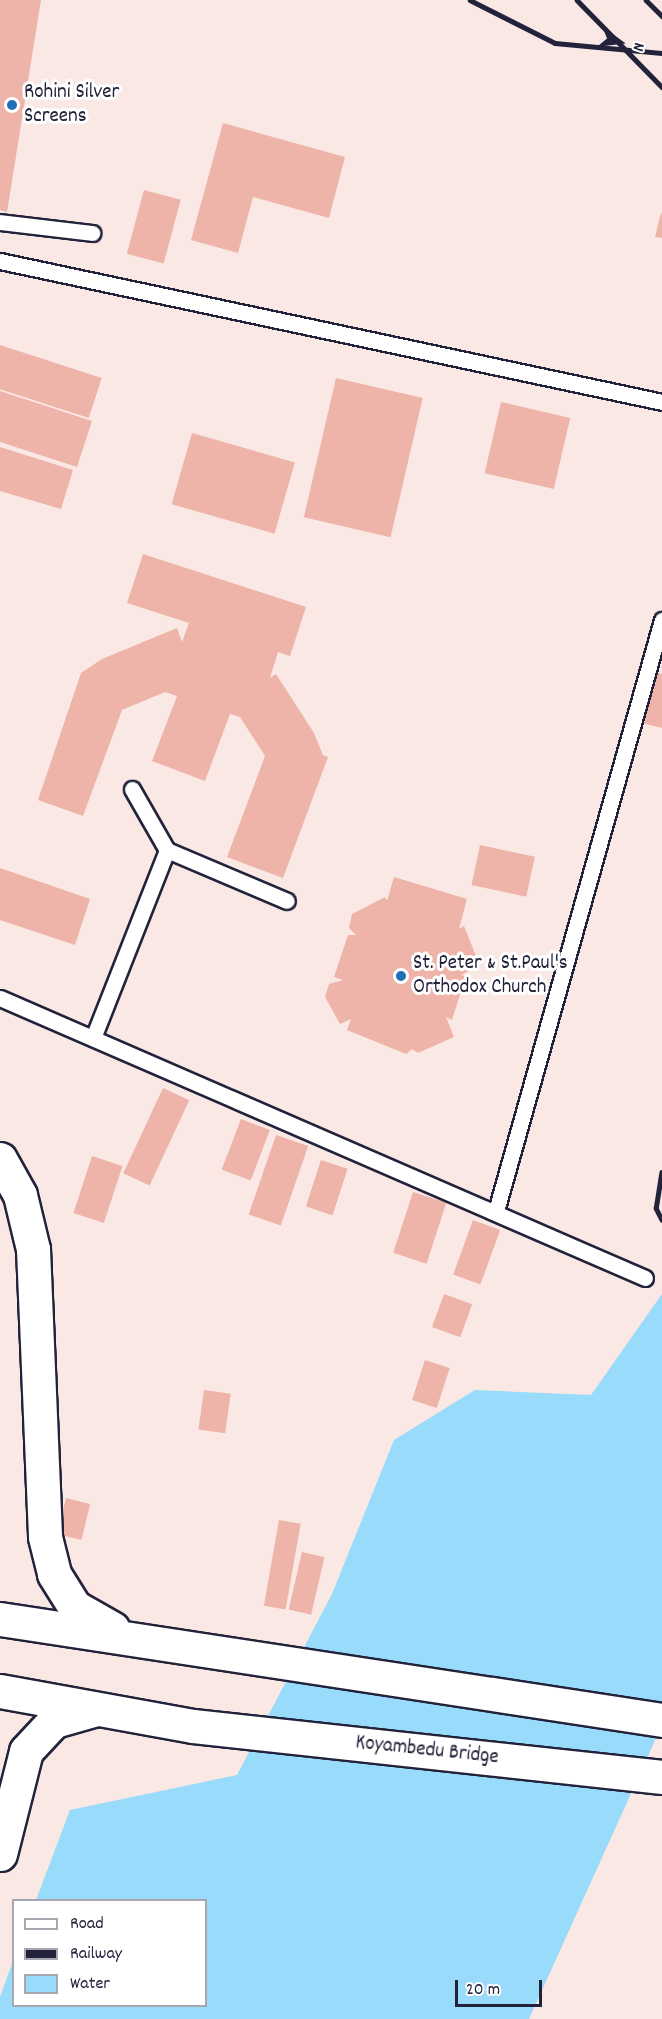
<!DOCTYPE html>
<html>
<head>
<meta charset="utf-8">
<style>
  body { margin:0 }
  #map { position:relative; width:662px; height:2019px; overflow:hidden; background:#fae8e5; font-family:Dekko,sans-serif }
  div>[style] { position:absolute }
  .water>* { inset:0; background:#98dbfa }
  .building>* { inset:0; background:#eeb4a9; transform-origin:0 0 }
  .roads { filter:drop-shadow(2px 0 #22223b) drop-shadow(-2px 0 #22223b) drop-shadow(0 2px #22223b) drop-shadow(0 -2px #22223b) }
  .lane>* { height:15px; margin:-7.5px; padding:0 7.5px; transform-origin:7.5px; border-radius:7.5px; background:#fff }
  .primary>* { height:33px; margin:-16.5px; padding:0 16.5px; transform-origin:16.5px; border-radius:16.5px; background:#fff }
  .rail>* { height:4.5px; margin:-2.25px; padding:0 2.25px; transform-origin:2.25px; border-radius:2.25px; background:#22223b }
  .dots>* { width:16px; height:16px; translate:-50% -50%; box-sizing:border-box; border:3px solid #fff; border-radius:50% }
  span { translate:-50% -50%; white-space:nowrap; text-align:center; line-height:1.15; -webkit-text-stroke:6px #fff; paint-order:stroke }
  .poi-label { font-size:21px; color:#22223b }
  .left { translate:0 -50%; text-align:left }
  .street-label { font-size:21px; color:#22223b }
  .legend { position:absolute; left:12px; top:1899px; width:195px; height:108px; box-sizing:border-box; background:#fff; border:2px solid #a7a7b1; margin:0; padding:8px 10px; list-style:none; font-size:18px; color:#22223b }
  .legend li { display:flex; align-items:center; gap:12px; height:30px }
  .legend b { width:30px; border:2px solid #a7a7b1 }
  .north { position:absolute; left:590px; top:12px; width:60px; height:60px; -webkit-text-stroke:4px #fff; paint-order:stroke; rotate:105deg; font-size:16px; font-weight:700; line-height:24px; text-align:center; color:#22223b }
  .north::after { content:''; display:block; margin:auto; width:21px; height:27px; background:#22223b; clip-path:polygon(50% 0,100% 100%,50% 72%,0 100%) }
  .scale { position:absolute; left:455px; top:1980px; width:87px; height:27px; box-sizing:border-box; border:3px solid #22223b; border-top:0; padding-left:8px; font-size:18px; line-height:21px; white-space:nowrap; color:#22223b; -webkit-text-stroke:4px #fff; paint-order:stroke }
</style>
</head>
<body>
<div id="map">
  <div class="water">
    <i style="clip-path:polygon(662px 1294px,662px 1725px,529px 2019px,0 2019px,0 1997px,13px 1961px,14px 2006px,206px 2006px,206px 1900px,36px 1900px,70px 1810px,237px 1775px,332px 1594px,394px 1440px,475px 1390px,591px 1395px)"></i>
  </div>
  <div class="building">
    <i style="clip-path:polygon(0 0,41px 0,7px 212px,0 210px)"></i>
    <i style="clip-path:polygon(223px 123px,345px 157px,329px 218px,253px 197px,238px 253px,191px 240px)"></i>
    <i style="left:144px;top:190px;width:38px;height:66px;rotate:15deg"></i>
    <i style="clip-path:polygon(661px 213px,662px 214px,662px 238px,655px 237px)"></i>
    <i style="left:0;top:345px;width:107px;height:42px;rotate:18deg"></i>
    <i style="left:336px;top:378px;width:89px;height:143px;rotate:13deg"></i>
    <i style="clip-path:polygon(0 391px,92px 421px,77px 467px,0 442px)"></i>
    <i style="left:501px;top:402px;width:71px;height:73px;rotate:13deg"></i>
    <i style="left:192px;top:433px;width:107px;height:74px;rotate:16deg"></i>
    <i style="clip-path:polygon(0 447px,73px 470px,61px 509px,0 491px)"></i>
    <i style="clip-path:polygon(143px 554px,306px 607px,290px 656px,278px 652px,270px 678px,276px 674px,314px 733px,323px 755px,328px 757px,283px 878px,227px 857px,265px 756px,240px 717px,230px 714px,205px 781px,152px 761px,177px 696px,165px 692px,122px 710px,83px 816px,38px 800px,81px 673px,102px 659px,177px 628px,182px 642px,189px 623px,127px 603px)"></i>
    <i style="clip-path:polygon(652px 671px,662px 674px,662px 728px,638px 722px)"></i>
    <i style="left:480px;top:845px;width:56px;height:41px;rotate:12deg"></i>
    <i style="clip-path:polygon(0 868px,90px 899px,75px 945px,0 920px)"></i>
    <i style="clip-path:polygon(394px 877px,467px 899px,459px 929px,464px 926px,480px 966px,461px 975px,466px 976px,452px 1020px,446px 1017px,454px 1037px,418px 1053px,412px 1049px,406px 1054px,347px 1030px,351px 1019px,340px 1024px,325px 997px,329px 984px,343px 980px,334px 977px,348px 935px,356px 935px,349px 928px,352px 914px,385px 897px,387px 901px)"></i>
    <i style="left:163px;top:1088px;width:29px;height:94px;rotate:25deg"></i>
    <i style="left:241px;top:1119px;width:31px;height:54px;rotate:21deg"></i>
    <i style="left:276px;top:1135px;width:34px;height:84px;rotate:19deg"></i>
    <i style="left:92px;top:1156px;width:32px;height:60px;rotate:18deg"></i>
    <i style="left:321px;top:1160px;width:28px;height:49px;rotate:18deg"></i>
    <i style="left:413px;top:1192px;width:35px;height:64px;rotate:18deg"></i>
    <i style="left:473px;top:1220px;width:29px;height:58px;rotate:20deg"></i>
    <i style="left:444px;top:1294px;width:30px;height:35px;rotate:20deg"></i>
    <i style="left:425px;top:1360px;width:26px;height:42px;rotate:18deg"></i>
    <i style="left:204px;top:1390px;width:27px;height:40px;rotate:8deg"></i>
    <i style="left:66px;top:1498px;width:25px;height:37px;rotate:14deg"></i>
    <i style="left:279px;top:1520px;width:22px;height:87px;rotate:10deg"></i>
    <i style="left:302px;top:1552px;width:23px;height:59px;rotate:13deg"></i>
  </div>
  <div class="roads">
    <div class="lane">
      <i style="left:0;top:222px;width:93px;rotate:6.8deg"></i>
      <i style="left:0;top:261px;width:677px;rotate:12.02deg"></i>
      <i style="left:132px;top:789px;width:70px;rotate:60.2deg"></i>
      <i style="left:0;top:998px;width:703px;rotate:23.47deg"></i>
      <i style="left:93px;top:1038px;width:202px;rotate:-68.5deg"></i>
      <i style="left:167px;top:850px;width:130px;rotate:23deg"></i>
      <i style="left:496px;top:1211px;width:614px;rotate:-74.31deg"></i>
    </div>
    <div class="primary">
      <i style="left:0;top:1159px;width:41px;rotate:60.9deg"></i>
      <i style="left:20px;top:1195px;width:56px;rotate:76.5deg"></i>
      <i style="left:33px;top:1249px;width:288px;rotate:87.6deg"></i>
      <i style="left:45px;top:1537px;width:38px;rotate:76deg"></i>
      <i style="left:54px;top:1574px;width:39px;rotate:58deg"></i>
      <i style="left:75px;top:1607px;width:43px;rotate:29.6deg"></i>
      <i style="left:0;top:1619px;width:670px;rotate:8.67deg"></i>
      <i style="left:0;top:1691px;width:196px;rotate:10.3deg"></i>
      <i style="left:193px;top:1726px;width:472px;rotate:6.2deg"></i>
      <i style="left:0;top:1854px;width:106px;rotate:-75.8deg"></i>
      <i style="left:26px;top:1751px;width:41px;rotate:-47deg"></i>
      <i style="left:54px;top:1721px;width:41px;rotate:-15.8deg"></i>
    </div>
  </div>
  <div class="rail">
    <i style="left:470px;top:0;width:95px;rotate:26.8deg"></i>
    <i style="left:555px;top:43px;width:107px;rotate:5.3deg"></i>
    <i style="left:577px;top:0;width:122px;rotate:45.7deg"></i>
    <i style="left:646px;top:0;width:23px;rotate:45deg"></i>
    <i style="left:662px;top:1172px;width:36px;rotate:99deg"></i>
    <i style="left:656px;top:1208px;width:13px;rotate:63deg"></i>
  </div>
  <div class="dots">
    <i style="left:12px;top:105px;background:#1f6fb2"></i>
    <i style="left:401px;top:976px;background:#1f6fb2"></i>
  </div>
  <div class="poi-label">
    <span class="left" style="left:24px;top:105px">Rohini Silver<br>Screens</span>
    <span class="left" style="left:413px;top:976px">St. Peter &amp; St.Paul's<br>Orthodox Church</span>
  </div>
  <div class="street-label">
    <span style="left:427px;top:1751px;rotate:6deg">Koyambedu Bridge</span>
  </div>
  <ul class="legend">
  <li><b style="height:8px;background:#fff"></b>Road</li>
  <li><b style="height:8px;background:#22223b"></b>Railway</li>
  <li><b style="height:16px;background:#98dbfa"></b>Water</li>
  </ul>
  <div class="north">N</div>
  <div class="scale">20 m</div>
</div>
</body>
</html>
